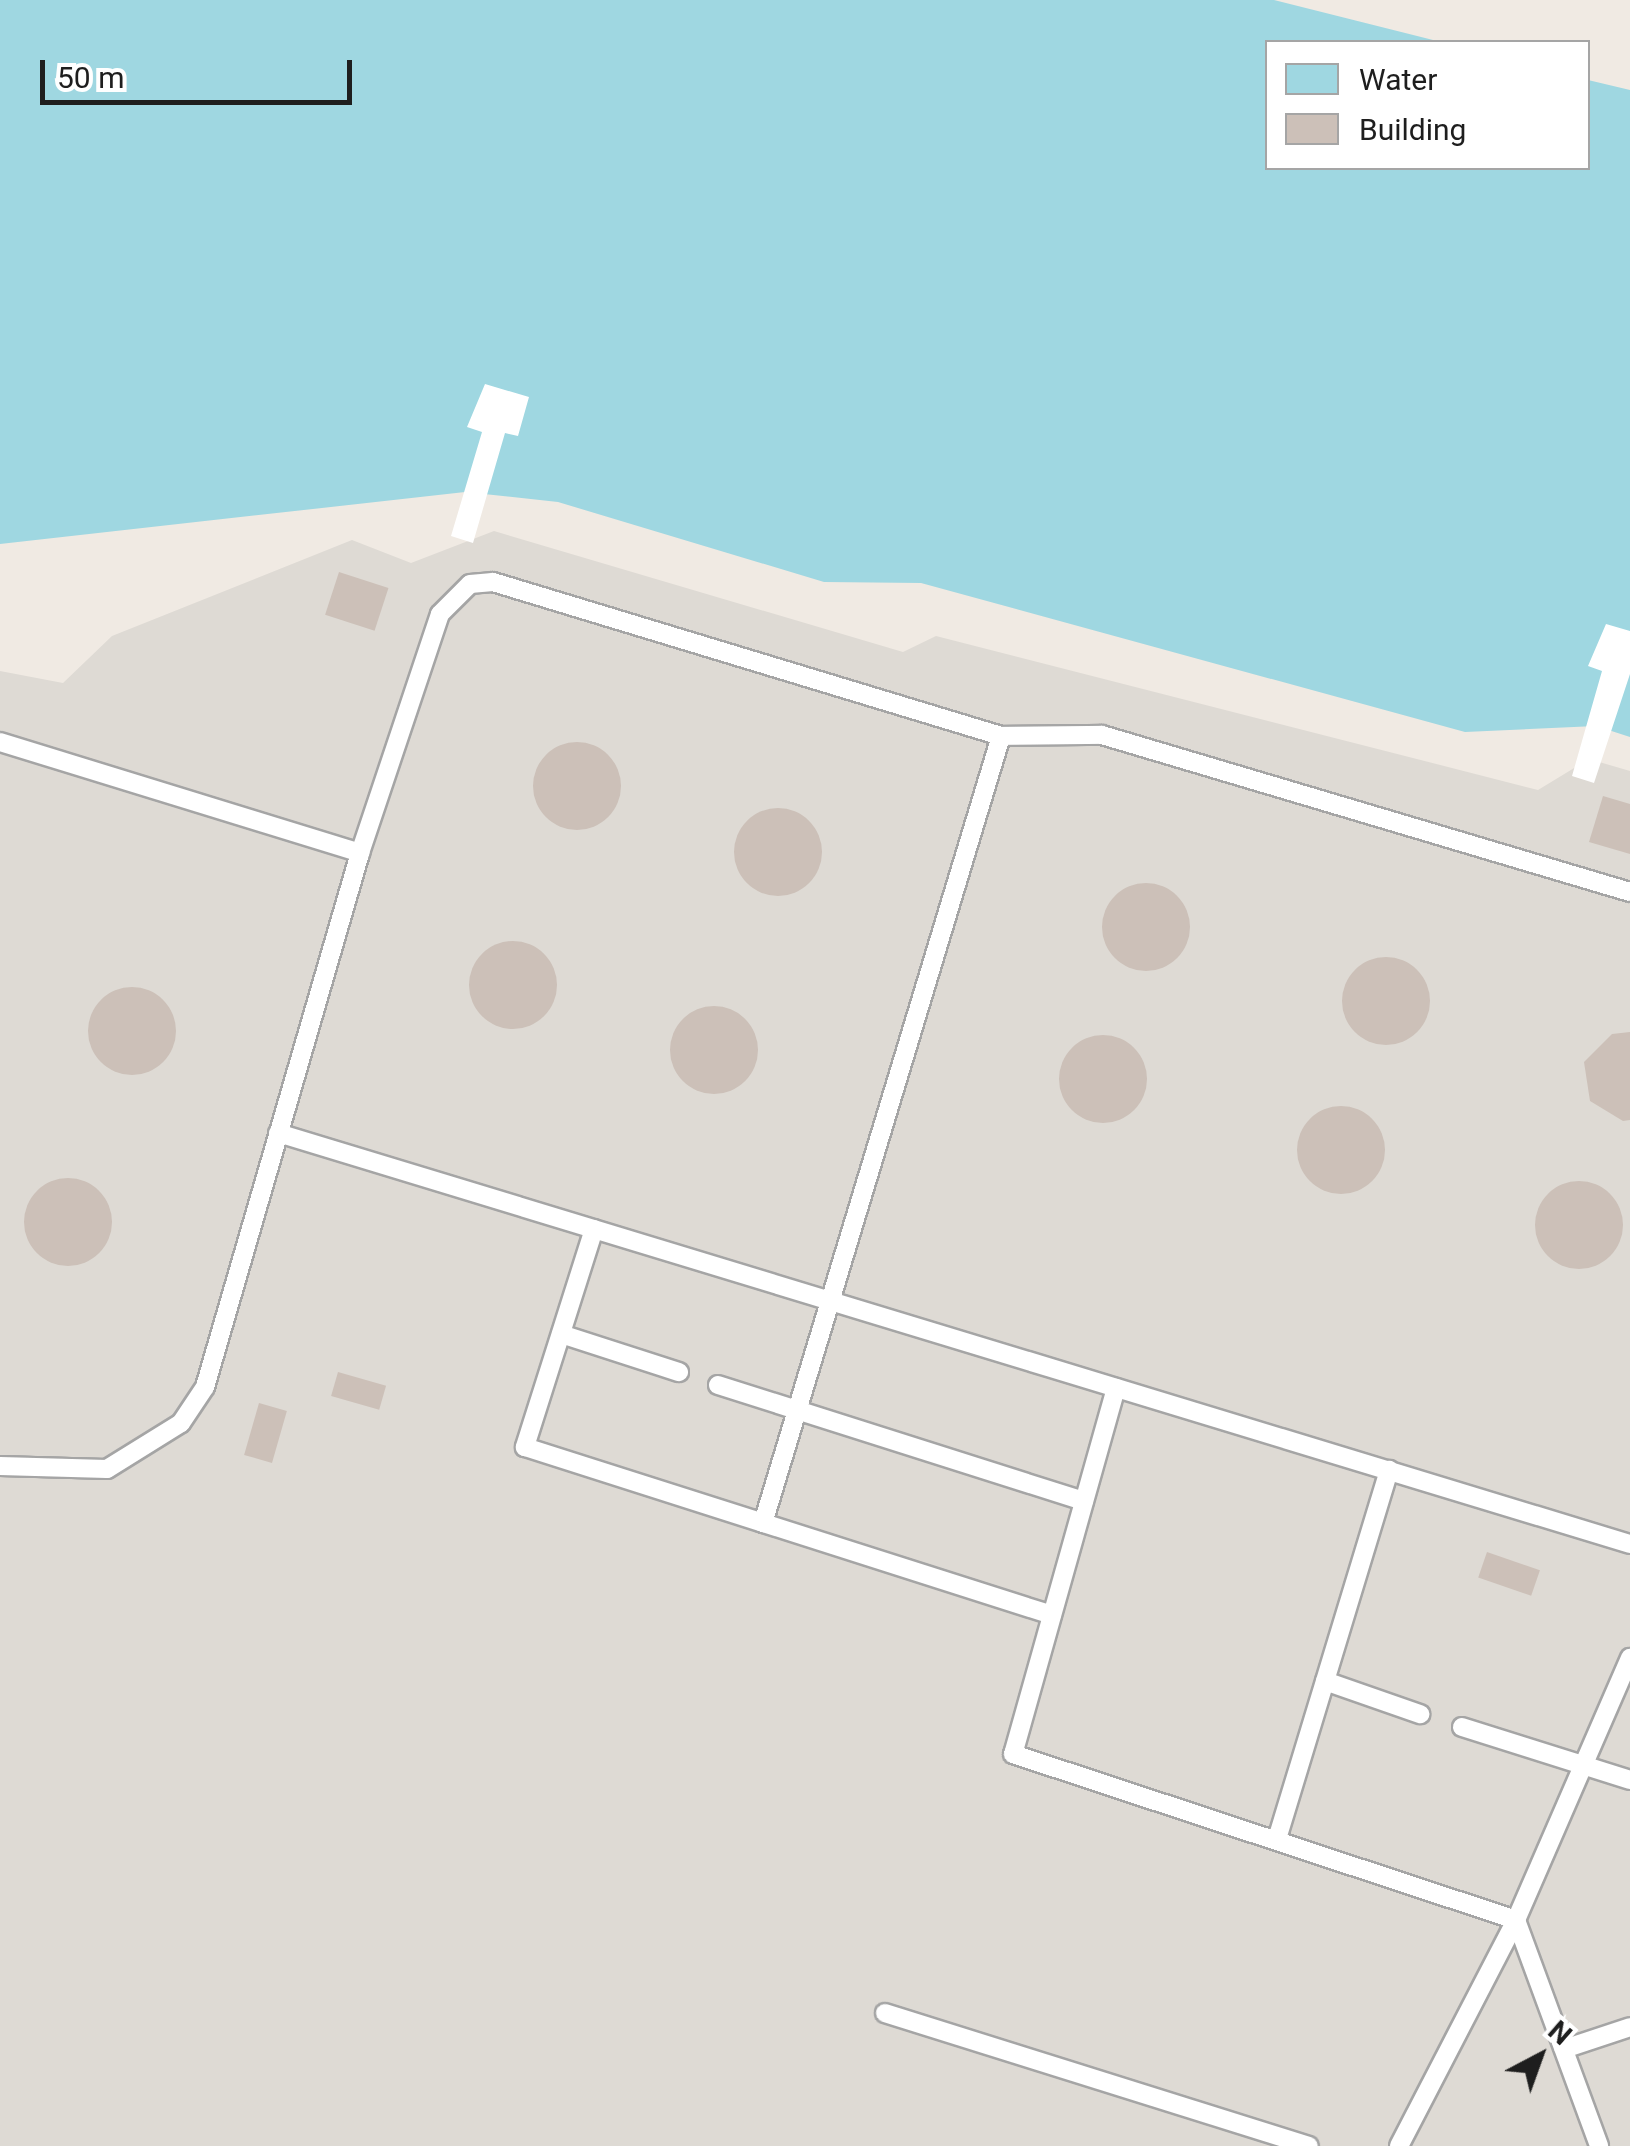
<!DOCTYPE html>
<html>
<head>
<meta charset="utf-8">
<style>
  body { margin:0 }
  #map { position:relative; width:1630px; height:2146px; overflow:hidden; background:#f0eae3; font-family:Roboto,sans-serif }
  div>[style] { position:absolute }
  .airport>* { inset:0; background:#dedad4 }
  .water>* { inset:0; background:#9fd7e1 }
  .pier>* { inset:0; background:#fff }
  .building>* { inset:0; background:#ccc0b8; transform-origin:0 0 }
  .round { border-radius:50% }
  .roads { filter:drop-shadow(2px 0 #a5a5a5) drop-shadow(-2px 0 #a5a5a5) drop-shadow(0 2px #a5a5a5) drop-shadow(0 -2px #a5a5a5) }
  .lane>* { height:18px; margin:-9px; padding:0 9px; transform-origin:9px; border-radius:9px; background:#fff }
  span { translate:-50% -50%; white-space:nowrap; text-align:center; line-height:1.15; -webkit-text-stroke:8px #fff; paint-order:stroke }
  .legend { position:absolute; left:1265px; top:40px; width:325px; height:130px; box-sizing:border-box; background:#fff; border:2px solid #a5a5a5; margin:0; padding:12px 18px; list-style:none; font-size:30px; color:#1e1e1e }
  .legend li { display:flex; align-items:center; gap:20px; height:50px }
  .legend b { width:50px; border:2px solid #a5a5a5 }
  .north { position:absolute; left:1490px; top:2006px; width:100px; height:100px; -webkit-text-stroke:8px #fff; paint-order:stroke; rotate:41deg; font-size:28px; font-weight:700; line-height:40px; text-align:center; color:#1e1e1e }
  .north::after { content:''; display:block; margin:auto; width:35px; height:45px; background:#1e1e1e; clip-path:polygon(50% 0,100% 100%,50% 72%,0 100%) }
  .scale { position:absolute; left:40px; top:60px; width:312px; height:45px; box-sizing:border-box; border:5px solid #1e1e1e; border-top:0; padding-left:12px; font-size:30px; line-height:35px; white-space:nowrap; color:#1e1e1e; -webkit-text-stroke:8px #fff; paint-order:stroke }
</style>
</head>
<body>
<div id="map">
  <div class="airport">
    <i style="clip-path:polygon(494px 531px,903px 652px,936px 636px,1538px 790px,1589px 759px,1630px 771px,1630px 2146px,0 2146px,0 671px,63px 683px,112px 636px,352px 540px,411px 563px)"></i>
  </div>
  <div class="water">
    <i style="clip-path:polygon(0 0,1274px 0,1441px 42px,1268px 42px,1268px 168px,1588px 168px,1588px 80px,1630px 90px,1630px 737px,1596px 726px,1465px 732px,921px 583px,824px 582px,558px 502px,465px 492px,0 544px)"></i>
  </div>
  <div class="pier">
    <i style="clip-path:polygon(485px 384px,529px 397px,518px 436px,505px 433px,473px 543px,451px 536px,482px 432px,467px 427px)"></i>
    <i style="clip-path:polygon(1606px 624px,1630px 631px,1630px 674px,1594px 783px,1572px 776px,1602px 671px,1588px 666px)"></i>
  </div>
  <div class="building">
    <i style="left:339px;top:572px;width:52px;height:45px;rotate:18deg"></i>
    <i class="round" style="left:533px;top:742px;width:88px;height:88px"></i>
    <i style="clip-path:polygon(1603px 796px,1630px 804px,1630px 854px,1589px 842px)"></i>
    <i class="round" style="left:734px;top:808px;width:88px;height:88px"></i>
    <i class="round" style="left:1102px;top:883px;width:88px;height:88px"></i>
    <i class="round" style="left:469px;top:941px;width:88px;height:88px"></i>
    <i class="round" style="left:1342px;top:957px;width:88px;height:88px"></i>
    <i class="round" style="left:88px;top:987px;width:88px;height:88px"></i>
    <i class="round" style="left:670px;top:1006px;width:88px;height:88px"></i>
    <i style="clip-path:polygon(1630px 1032px,1630px 1120px,1623px 1121px,1590px 1101px,1584px 1062px,1612px 1034px)"></i>
    <i class="round" style="left:1059px;top:1035px;width:88px;height:88px"></i>
    <i class="round" style="left:1297px;top:1106px;width:88px;height:88px"></i>
    <i class="round" style="left:24px;top:1178px;width:88px;height:88px"></i>
    <i class="round" style="left:1535px;top:1181px;width:88px;height:88px"></i>
    <i style="left:338px;top:1372px;width:50px;height:25px;rotate:16deg"></i>
    <i style="left:259px;top:1403px;width:29px;height:54px;rotate:16deg"></i>
    <i style="left:1487px;top:1552px;width:56px;height:27px;rotate:19deg"></i>
  </div>
  <div class="roads">
    <div class="lane">
      <i style="left:0;top:742px;width:377px;rotate:17.1deg"></i>
      <i style="left:278px;top:1133px;width:1413px;rotate:16.91deg"></i>
      <i style="left:594px;top:1229px;width:229px;rotate:107.6deg"></i>
      <i style="left:525px;top:1447px;width:553px;rotate:17.68deg"></i>
      <i style="left:561px;top:1334px;width:124px;rotate:17.9deg"></i>
      <i style="left:718px;top:1385px;width:384px;rotate:17.6deg"></i>
      <i style="left:1116px;top:1388px;width:380px;rotate:105.7deg"></i>
      <i style="left:1013px;top:1754px;width:530px;rotate:18.26deg"></i>
      <i style="left:1516px;top:1920px;width:241px;rotate:69.8deg"></i>
      <i style="left:0;top:1466px;width:107px;rotate:1.6deg"></i>
      <i style="left:107px;top:1469px;width:87px;rotate:-31.9deg"></i>
      <i style="left:181px;top:1423px;width:43px;rotate:-56.3deg"></i>
      <i style="left:205px;top:1387px;width:556px;rotate:-73.81deg"></i>
      <i style="left:360px;top:853px;width:252px;rotate:-71.5deg"></i>
      <i style="left:440px;top:614px;width:42px;rotate:-45deg"></i>
      <i style="left:470px;top:584px;width:23px;rotate:-5deg"></i>
      <i style="left:493px;top:582px;width:531px;rotate:16.86deg"></i>
      <i style="left:1001px;top:736px;width:101px;rotate:-0.6deg"></i>
      <i style="left:1102px;top:735px;width:551px;rotate:16.56deg"></i>
      <i style="left:763px;top:1523px;width:822px;rotate:-73.17deg"></i>
      <i style="left:1325px;top:1681px;width:101px;rotate:19.2deg"></i>
      <i style="left:1462px;top:1727px;width:176px;rotate:17.5deg"></i>
      <i style="left:1277px;top:1839px;width:386px;rotate:-73.1deg"></i>
      <i style="left:885px;top:2013px;width:444px;rotate:17.4deg"></i>
      <i style="left:1567px;top:2048px;width:66px;rotate:-18.4deg"></i>
      <i style="left:1399px;top:2146px;width:254px;rotate:-62.6deg"></i>
      <i style="left:1516px;top:1920px;width:286px;rotate:-66.5deg"></i>
    </div>
  </div>
  <ul class="legend">
  <li><b style="height:28px;background:#9fd7e1"></b>Water</li>
  <li><b style="height:28px;background:#ccc0b8"></b>Building</li>
  </ul>
  <div class="north">N</div>
  <div class="scale">50 m</div>
</div>
</body>
</html>
